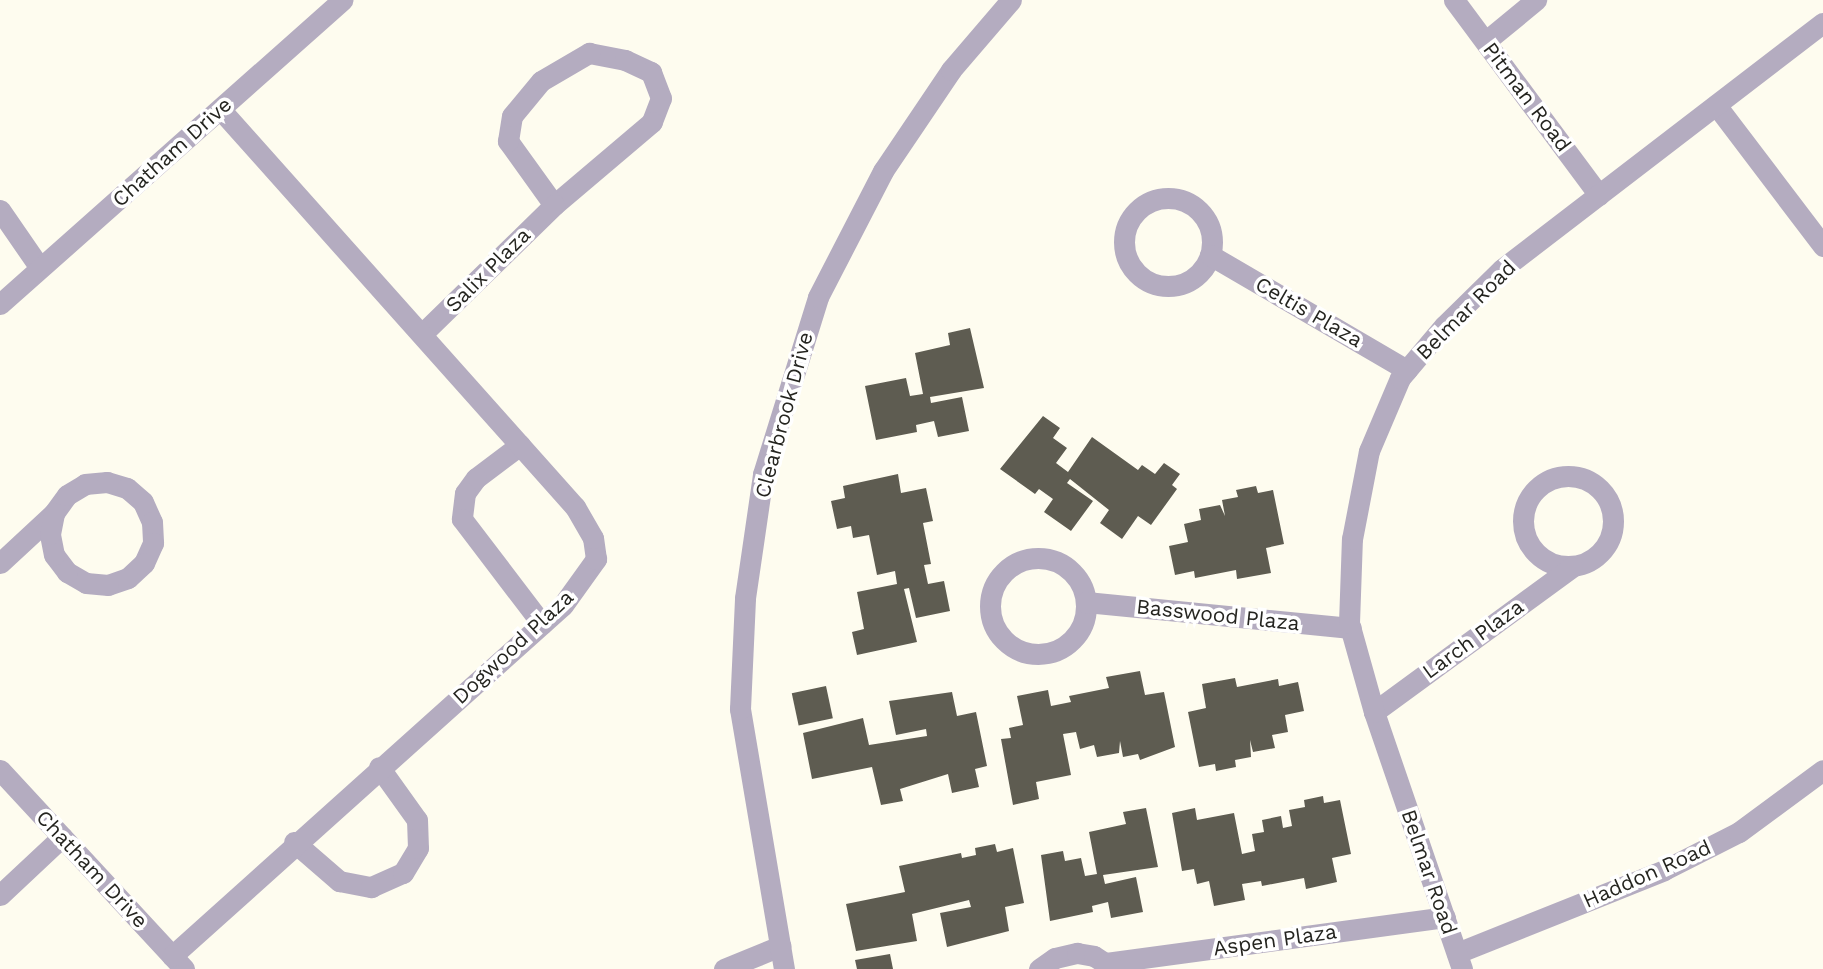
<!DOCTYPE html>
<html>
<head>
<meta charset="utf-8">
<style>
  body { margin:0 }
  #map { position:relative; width:1823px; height:969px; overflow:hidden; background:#fefcef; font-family:"Work Sans",sans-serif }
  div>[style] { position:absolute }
  .building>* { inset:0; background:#5e5c51; transform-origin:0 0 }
  .street>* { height:21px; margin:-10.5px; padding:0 10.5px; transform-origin:10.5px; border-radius:10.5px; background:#b4acc0 }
  .street>.ring { margin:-10.5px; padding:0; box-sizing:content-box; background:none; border:21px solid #b4acc0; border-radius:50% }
  span { translate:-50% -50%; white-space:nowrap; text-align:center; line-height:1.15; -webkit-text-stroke:7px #fff; paint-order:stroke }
  .street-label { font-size:21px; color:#252520 }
</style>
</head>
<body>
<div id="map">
  <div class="building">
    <i style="clip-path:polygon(970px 328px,984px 388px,930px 397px,931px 403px,962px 397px,969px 431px,938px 437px,934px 421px,916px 425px,917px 432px,876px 440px,865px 386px,906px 378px,910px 396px,923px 394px,915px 353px,950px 345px,948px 333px)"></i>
    <i style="clip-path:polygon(1043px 416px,1060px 428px,1053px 438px,1067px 448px,1056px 463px,1068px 472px,1092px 437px,1138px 470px,1142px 465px,1155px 474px,1164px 463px,1180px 474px,1172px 485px,1177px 489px,1151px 525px,1138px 516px,1122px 539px,1100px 523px,1109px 510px,1070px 479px,1067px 483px,1093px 501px,1071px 531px,1044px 512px,1053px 499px,1039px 489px,1035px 494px,1000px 469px)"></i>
    <i style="clip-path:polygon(898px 474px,901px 493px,926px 488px,933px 521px,923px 523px,931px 564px,924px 565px,928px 584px,944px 581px,950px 611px,916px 618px,909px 588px,904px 589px,917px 642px,857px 655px,852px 632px,864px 629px,857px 592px,897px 584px,895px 571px,877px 575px,869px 535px,853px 538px,851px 526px,837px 529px,831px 501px,845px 498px,843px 486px)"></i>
    <i style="clip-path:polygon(1256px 486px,1258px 493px,1273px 490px,1284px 544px,1266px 548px,1271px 573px,1237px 579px,1236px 570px,1195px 578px,1194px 571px,1175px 575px,1169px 546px,1188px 542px,1184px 524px,1201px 520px,1199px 509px,1220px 505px,1225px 516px,1222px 500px,1238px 497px,1236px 490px)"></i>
    <i style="clip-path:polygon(1140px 671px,1145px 695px,1164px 692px,1175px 747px,1140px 760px,1138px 754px,1123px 757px,1120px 741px,1119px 753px,1097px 757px,1094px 745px,1080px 749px,1076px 732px,1063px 734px,1071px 775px,1036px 782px,1039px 799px,1013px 805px,1001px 739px,1011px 738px,1009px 728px,1023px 725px,1017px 696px,1048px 690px,1051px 706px,1071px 702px,1069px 696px,1109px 688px,1106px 677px)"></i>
    <i style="clip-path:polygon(1235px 678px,1237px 687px,1278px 679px,1279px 686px,1298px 682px,1304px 711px,1285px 715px,1288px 732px,1272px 735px,1275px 748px,1253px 752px,1250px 740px,1251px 757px,1235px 760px,1236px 767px,1216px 771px,1215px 764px,1199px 767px,1188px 712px,1206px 708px,1202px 684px)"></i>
    <i style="left:826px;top:686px;width:33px;height:35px;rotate:78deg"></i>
    <i style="clip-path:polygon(952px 692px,957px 716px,976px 712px,987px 766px,975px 769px,979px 787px,952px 793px,948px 774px,900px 789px,903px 801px,881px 805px,872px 767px,812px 779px,803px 733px,863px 718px,869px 745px,927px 736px,926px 729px,896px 735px,889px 701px)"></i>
    <i style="clip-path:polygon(1323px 796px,1324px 803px,1340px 800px,1351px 854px,1332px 858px,1337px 882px,1306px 889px,1304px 878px,1262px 886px,1261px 881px,1242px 884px,1245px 900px,1214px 906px,1209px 881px,1197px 884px,1194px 869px,1182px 871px,1172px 813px,1195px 808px,1197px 820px,1234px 813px,1242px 854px,1255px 851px,1252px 834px,1264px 832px,1262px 820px,1281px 816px,1283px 828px,1292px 826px,1289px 810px,1305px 807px,1304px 800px)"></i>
    <i style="clip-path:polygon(1146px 808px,1158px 867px,1103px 875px,1105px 884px,1136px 877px,1143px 912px,1111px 918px,1108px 902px,1092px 906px,1093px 912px,1050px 921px,1041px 855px,1063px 851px,1065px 861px,1081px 858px,1085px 876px,1097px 874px,1089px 832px,1126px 824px,1123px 812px)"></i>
    <i style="clip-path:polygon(995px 844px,997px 852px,1013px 848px,1024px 903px,1005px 907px,1009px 931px,947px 947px,940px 913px,971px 907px,969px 900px,912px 914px,917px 941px,856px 951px,846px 904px,905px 892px,899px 866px,961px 853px,962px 858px,976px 855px,975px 848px)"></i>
    <i style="clip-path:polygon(890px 954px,893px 969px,857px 969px,855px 960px)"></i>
  </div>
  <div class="street">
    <i style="left:1454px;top:0;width:243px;rotate:53.4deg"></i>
    <i style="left:1486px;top:41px;width:65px;rotate:-39.4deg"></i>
    <i style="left:589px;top:53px;width:37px;rotate:11deg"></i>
    <i style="left:625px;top:60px;width:29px;rotate:25deg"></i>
    <i style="left:651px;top:72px;width:28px;rotate:69deg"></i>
    <i style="left:661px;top:98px;width:26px;rotate:111deg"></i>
    <i style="left:652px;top:122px;width:128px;rotate:139.7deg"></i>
    <i style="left:554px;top:205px;width:79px;rotate:-125.7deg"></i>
    <i style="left:508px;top:141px;width:25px;rotate:-81deg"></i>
    <i style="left:512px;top:116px;width:45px;rotate:-50.4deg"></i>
    <i style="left:541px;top:81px;width:56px;rotate:-30.3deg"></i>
    <i style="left:1716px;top:105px;width:177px;rotate:52.8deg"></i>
    <i class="ring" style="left:1124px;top:198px;width:67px;height:67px"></i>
    <i style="left:0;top:210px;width:70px;rotate:55.4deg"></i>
    <i style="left:1210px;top:255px;width:228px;rotate:30.3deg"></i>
    <i style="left:0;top:304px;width:458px;rotate:-41.6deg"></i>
    <i style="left:422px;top:334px;width:185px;rotate:-44.3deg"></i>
    <i style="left:520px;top:445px;width:55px;rotate:143.1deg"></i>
    <i style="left:476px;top:478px;width:19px;rotate:126deg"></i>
    <i style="left:465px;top:493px;width:26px;rotate:97deg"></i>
    <i style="left:462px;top:519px;width:132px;rotate:52.7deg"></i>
    <i class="ring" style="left:1523px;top:476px;width:69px;height:69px"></i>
    <i class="ring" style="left:990px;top:558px;width:75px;height:75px"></i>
    <i style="left:0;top:563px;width:74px;rotate:-42.8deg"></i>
    <i style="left:54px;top:513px;width:22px;rotate:-54deg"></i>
    <i style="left:67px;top:495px;width:21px;rotate:-31deg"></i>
    <i style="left:85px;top:484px;width:22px;rotate:-5deg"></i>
    <i style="left:107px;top:482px;width:21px;rotate:17deg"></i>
    <i style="left:127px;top:488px;width:21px;rotate:41deg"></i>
    <i style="left:143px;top:502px;width:22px;rotate:66deg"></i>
    <i style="left:152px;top:522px;width:21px;rotate:87deg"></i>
    <i style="left:153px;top:543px;width:22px;rotate:114deg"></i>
    <i style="left:144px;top:563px;width:22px;rotate:137deg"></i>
    <i style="left:128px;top:578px;width:21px;rotate:161deg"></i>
    <i style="left:108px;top:585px;width:22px;rotate:-175deg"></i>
    <i style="left:86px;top:583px;width:22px;rotate:-150deg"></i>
    <i style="left:67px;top:572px;width:21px;rotate:-127deg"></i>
    <i style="left:54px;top:555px;width:21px;rotate:-101deg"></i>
    <i style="left:50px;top:534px;width:21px;rotate:-79deg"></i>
    <i style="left:1086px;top:602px;width:266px;rotate:5.6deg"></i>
    <i style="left:1374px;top:712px;width:245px;rotate:-36.2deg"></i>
    <i style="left:0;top:770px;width:271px;rotate:47.2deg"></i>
    <i style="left:294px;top:842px;width:60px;rotate:40.9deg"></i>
    <i style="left:339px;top:881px;width:33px;rotate:11deg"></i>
    <i style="left:371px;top:887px;width:35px;rotate:-24deg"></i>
    <i style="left:403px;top:873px;width:29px;rotate:-59deg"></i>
    <i style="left:418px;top:848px;width:28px;rotate:-92deg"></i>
    <i style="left:417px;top:820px;width:65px;rotate:-125.6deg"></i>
    <i style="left:0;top:895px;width:85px;rotate:-43.1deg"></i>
    <i style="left:1457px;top:953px;width:223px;rotate:-21.8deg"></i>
    <i style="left:1664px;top:870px;width:84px;rotate:-26.9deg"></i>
    <i style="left:1739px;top:832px;width:104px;rotate:-36.4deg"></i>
    <i style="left:172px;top:956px;width:525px;rotate:-41.91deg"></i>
    <i style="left:563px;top:605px;width:57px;rotate:-54.3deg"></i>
    <i style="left:596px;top:559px;width:21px;rotate:-98deg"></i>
    <i style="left:593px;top:538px;width:36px;rotate:-120deg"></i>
    <i style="left:575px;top:507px;width:533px;rotate:-131.73deg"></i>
    <i style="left:1106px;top:963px;width:342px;rotate:-7.7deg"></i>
    <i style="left:724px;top:969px;width:61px;rotate:-22.3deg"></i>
    <i style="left:784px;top:969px;width:264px;rotate:-99.6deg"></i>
    <i style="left:740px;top:709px;width:111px;rotate:-87.4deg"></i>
    <i style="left:745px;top:598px;width:125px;rotate:-81.7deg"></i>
    <i style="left:763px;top:474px;width:185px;rotate:-72.7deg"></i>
    <i style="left:818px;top:297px;width:142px;rotate:-62.7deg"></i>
    <i style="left:883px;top:171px;width:122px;rotate:-56deg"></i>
    <i style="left:951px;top:70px;width:92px;rotate:-49.4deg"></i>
    <i style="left:1039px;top:969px;width:19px;rotate:-35deg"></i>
    <i style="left:1055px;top:958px;width:23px;rotate:-13deg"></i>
    <i style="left:1077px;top:953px;width:17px;rotate:10deg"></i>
    <i style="left:1094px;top:956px;width:24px;rotate:33deg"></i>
    <i style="left:1462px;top:969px;width:272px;rotate:-108.9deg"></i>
    <i style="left:1374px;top:712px;width:92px;rotate:-105.7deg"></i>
    <i style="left:1349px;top:623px;width:84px;rotate:-88deg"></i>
    <i style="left:1352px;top:539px;width:90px;rotate:-79.1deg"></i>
    <i style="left:1369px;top:451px;width:79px;rotate:-67deg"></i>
    <i style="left:1400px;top:378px;width:68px;rotate:-49.8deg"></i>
    <i style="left:1444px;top:326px;width:81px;rotate:-44.5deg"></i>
    <i style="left:1502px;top:269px;width:404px;rotate:-37.5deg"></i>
  </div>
  <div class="street-label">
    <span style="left:1527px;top:97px;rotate:53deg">Pitman Road</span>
    <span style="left:172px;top:152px;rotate:-42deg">Chatham Drive</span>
    <span style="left:488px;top:270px;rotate:-45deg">Salix Plaza</span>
    <span style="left:1466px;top:310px;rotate:-45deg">Belmar Road</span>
    <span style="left:1309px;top:312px;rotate:30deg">Celtis Plaza</span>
    <span style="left:784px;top:415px;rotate:-75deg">Clearbrook Drive</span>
    <span style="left:1218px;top:615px;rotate:6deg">Basswood Plaza</span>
    <span style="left:1473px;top:639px;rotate:-36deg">Larch Plaza</span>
    <span style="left:513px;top:647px;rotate:-43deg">Dogwood Plaza</span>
    <span style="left:92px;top:869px;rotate:47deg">Chatham Drive</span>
    <span style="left:1429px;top:872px;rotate:71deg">Belmar Road</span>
    <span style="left:1647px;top:874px;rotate:-24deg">Haddon Road</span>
    <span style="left:1275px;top:940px;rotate:-8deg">Aspen Plaza</span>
  </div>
</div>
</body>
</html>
